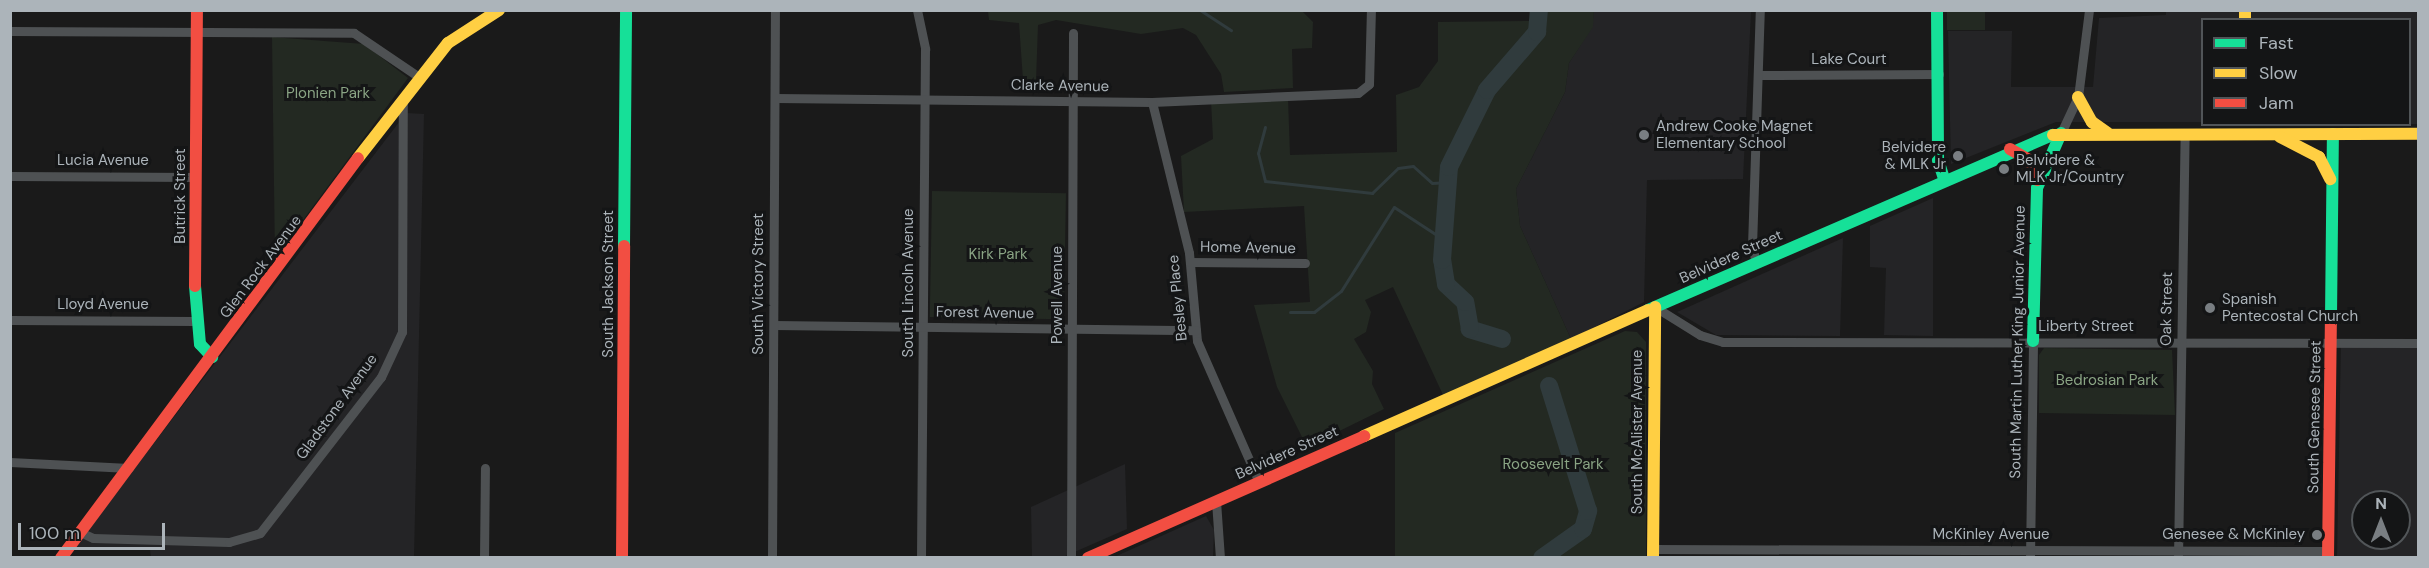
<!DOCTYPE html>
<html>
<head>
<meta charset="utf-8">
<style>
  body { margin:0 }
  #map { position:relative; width:2429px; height:568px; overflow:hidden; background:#1a1a1a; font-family:"DM Sans",sans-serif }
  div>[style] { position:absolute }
  .built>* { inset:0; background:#242426 }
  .green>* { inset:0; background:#232922; transform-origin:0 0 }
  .stream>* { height:3px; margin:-1.5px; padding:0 1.5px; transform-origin:1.5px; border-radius:1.5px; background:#303b3d }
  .river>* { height:18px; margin:-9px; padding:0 9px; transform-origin:9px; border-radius:9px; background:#303b3d }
  .street>* { height:9px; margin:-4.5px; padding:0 4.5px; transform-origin:4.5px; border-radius:4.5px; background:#4e5153 }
  .fast>* { height:12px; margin:-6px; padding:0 6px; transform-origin:6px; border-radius:6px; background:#16e098 }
  .slow>* { height:12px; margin:-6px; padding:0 6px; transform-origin:6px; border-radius:6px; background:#ffcf43 }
  .jam>* { height:12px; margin:-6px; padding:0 6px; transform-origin:6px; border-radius:6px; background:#f24e42 }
  .dots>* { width:16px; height:16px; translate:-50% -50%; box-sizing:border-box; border:3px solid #141516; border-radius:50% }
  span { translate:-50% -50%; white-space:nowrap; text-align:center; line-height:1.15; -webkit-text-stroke:6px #141516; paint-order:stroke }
  .street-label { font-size:15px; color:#acb4ba }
  .park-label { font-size:15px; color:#8aa484 }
  .poi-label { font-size:15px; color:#acb4ba }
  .left { translate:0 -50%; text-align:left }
  .right { translate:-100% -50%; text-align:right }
  .frame { position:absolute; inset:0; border:12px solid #acb4ba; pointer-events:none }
  .legend { position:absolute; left:2201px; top:18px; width:210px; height:108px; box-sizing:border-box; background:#141516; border:2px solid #515558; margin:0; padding:8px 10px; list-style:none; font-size:18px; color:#acb4ba }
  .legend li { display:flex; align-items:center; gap:12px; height:30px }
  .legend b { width:30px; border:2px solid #515558 }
  .north { position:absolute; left:2351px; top:490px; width:60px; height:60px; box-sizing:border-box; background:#141516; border:2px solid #515558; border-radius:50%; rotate:0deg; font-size:16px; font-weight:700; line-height:24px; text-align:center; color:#acb4ba }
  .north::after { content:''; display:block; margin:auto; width:21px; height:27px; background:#797e82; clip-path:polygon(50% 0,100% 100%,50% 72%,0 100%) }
  .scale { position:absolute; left:18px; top:523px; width:147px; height:27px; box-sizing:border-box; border:3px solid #acb4ba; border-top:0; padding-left:8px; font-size:18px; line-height:21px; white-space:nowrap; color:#acb4ba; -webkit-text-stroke:4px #141516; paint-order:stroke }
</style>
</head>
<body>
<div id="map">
  <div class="built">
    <i style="clip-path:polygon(2166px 10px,2418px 11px,2418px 124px,2410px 124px,2410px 20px,2202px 20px,2202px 122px,2056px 122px,1951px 164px,1948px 31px,2012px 31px,2011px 87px,2093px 87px,2099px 18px,2166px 15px)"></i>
    <i style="clip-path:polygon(1594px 11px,1751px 11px,1743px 179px,1647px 180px,1644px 302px,1571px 339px,1520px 226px,1516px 189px,1565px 92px,1569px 63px,1592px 27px)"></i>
    <i style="clip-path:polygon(406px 113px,424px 114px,414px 557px,151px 558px,150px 550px,74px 548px)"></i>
    <i style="clip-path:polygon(1933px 198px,1933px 336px,1884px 335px,1886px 268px,1870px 267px,1870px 226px)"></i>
    <i style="clip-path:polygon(1843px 238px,1840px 336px,1716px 335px,1677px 312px)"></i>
    <i style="clip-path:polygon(evenodd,2341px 342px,2418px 343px,2418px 557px,2337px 558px,2341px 342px,2363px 502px,2399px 502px,2399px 538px,2363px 538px,2363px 502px)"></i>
    <i style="clip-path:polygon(1125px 464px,1127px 529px,1063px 557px,1032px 557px,1031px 507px)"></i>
    <i style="clip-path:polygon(1206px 516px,1214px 530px,1213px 557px,1112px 558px)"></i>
  </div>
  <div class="green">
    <i style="clip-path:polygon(988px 11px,1302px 11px,1313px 22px,1312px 48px,1292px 49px,1293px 88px,1224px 92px,1221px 74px,1196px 35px,1183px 28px,1141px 34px,1056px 20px,1038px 25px,1036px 81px,1023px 80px,1019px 23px,989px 20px)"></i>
    <i style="clip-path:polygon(1532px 11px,1594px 11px,1593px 27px,1569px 63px,1565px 92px,1516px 189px,1520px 226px,1571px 339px,1444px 397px,1393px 287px,1365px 300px,1371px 312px,1366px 332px,1354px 339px,1373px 371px,1372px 384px,1384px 409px,1307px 447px,1277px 387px,1254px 305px,1310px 302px,1304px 206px,1184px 212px,1181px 156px,1213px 139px,1211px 101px,1288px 98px,1290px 155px,1397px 152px,1396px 95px,1419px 87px,1438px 61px,1438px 22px,1532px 21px)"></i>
    <i style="left:1947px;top:11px;width:38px;height:19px"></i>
    <i style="clip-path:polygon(272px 37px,364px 44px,408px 78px,275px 258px)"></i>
    <i style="left:932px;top:191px;width:134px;height:126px;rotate:1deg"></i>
    <i style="clip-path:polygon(1625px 331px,1637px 332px,1646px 342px,1646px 557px,1395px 557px,1395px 433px)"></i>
    <i style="clip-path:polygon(2044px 348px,2172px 350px,2175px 415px,2039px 413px,2039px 355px)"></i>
  </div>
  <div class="stream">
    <i style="left:1200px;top:10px;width:37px;rotate:33deg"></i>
    <i style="left:1265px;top:127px;width:27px;rotate:105deg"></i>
    <i style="left:1258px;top:153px;width:29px;rotate:76deg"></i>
    <i style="left:1265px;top:181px;width:108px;rotate:6.4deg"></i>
    <i style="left:1372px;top:193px;width:36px;rotate:-44deg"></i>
    <i style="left:1398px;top:168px;width:15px;rotate:-8deg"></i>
    <i style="left:1413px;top:166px;width:25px;rotate:42deg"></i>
    <i style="left:1432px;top:183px;width:17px;rotate:-3deg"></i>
    <i style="left:1290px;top:312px;width:24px"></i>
    <i style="left:1314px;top:312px;width:34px;rotate:-38deg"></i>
    <i style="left:1341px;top:291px;width:99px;rotate:-57.8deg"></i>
    <i style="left:1394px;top:207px;width:62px;rotate:33.2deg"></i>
  </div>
  <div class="river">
    <i style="left:1502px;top:339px;width:34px;rotate:-163deg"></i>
    <i style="left:1470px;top:329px;width:27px;rotate:-100deg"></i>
    <i style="left:1465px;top:302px;width:26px;rotate:-137deg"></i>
    <i style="left:1446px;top:284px;width:24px;rotate:-99deg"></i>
    <i style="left:1442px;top:260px;width:93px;rotate:-85.7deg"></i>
    <i style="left:1449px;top:167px;width:86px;rotate:-63.7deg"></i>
    <i style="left:1487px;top:90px;width:77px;rotate:-49.2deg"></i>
    <i style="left:1537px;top:32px;width:22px;rotate:-85deg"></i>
    <i style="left:1542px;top:558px;width:50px;rotate:-35.3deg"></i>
    <i style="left:1583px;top:529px;width:19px;rotate:-74deg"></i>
    <i style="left:1588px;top:511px;width:131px;rotate:-107.3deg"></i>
  </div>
  <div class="street">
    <i style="left:917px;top:10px;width:40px;rotate:78deg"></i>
    <i style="left:925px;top:49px;width:509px;rotate:90.45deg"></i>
    <i style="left:10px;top:31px;width:344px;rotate:0.3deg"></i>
    <i style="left:354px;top:33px;width:78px;rotate:34.1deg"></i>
    <i style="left:1759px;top:75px;width:180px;rotate:-0.3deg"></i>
    <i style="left:775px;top:98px;width:377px;rotate:0.6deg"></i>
    <i style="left:1152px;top:102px;width:206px;rotate:-2.5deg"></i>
    <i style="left:1358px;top:93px;width:14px;rotate:-39deg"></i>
    <i style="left:1369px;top:84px;width:74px;rotate:-88.5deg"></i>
    <i style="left:1152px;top:102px;width:155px;rotate:76.2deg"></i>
    <i style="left:1189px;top:253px;width:88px;rotate:84.8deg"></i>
    <i style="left:1197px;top:341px;width:154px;rotate:66.3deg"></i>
    <i style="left:2061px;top:133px;width:40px;rotate:-65deg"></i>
    <i style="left:2078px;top:97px;width:88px;rotate:-82.8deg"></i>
    <i style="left:10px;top:176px;width:186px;rotate:0.3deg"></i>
    <i style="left:1190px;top:262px;width:115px;rotate:0.5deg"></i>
    <i style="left:1756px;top:263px;width:17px;rotate:-103deg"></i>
    <i style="left:1752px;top:246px;width:236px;rotate:-88.1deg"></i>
    <i style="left:1655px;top:307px;width:53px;rotate:31.9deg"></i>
    <i style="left:1700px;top:335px;width:24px;rotate:17deg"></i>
    <i style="left:1723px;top:342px;width:695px;rotate:0.08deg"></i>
    <i style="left:10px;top:320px;width:185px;rotate:0.3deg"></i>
    <i style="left:774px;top:325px;width:422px;rotate:0.7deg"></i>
    <i style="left:10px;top:462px;width:119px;rotate:2.9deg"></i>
    <i style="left:1216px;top:501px;width:57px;rotate:86deg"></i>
    <i style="left:80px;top:532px;width:14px;rotate:25deg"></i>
    <i style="left:93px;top:538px;width:136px;rotate:1.7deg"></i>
    <i style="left:229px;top:542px;width:32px;rotate:-16deg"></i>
    <i style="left:260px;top:533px;width:197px;rotate:-52.2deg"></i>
    <i style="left:381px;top:377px;width:50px;rotate:-65deg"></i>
    <i style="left:402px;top:332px;width:230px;rotate:-89.8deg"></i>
    <i style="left:1653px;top:549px;width:675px;rotate:0.17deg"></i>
    <i style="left:484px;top:558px;width:90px;rotate:-89.4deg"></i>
    <i style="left:772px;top:558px;width:548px;rotate:-89.69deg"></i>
    <i style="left:1071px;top:558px;width:525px;rotate:-89.78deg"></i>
    <i style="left:2030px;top:558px;width:217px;rotate:-89.2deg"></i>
    <i style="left:2178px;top:558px;width:424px;rotate:-89.1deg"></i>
  </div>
  <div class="fast">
    <i style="left:1937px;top:10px;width:150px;rotate:89.6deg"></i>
    <i style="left:1938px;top:160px;width:20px;rotate:72deg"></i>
    <i style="left:624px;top:246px;width:236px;rotate:-89.5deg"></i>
    <i style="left:195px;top:286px;width:58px;rotate:85.1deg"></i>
    <i style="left:200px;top:344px;width:18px;rotate:47deg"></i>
    <i style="left:1648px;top:310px;width:441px;rotate:-23.4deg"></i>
    <i style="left:2331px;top:317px;width:183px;rotate:-89.4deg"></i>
    <i style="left:2033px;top:341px;width:153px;rotate:-88.5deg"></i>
    <i style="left:2037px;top:188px;width:60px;rotate:-66.4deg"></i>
  </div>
  <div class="slow">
    <i style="left:2245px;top:10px;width:10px;rotate:90deg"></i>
    <i style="left:2078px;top:97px;width:29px;rotate:61deg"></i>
    <i style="left:2092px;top:122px;width:19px;rotate:35deg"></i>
    <i style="left:2053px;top:135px;width:365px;rotate:-0.2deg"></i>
    <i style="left:2280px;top:137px;width:44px;rotate:27.1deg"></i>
    <i style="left:2319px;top:157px;width:25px;rotate:63deg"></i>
    <i style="left:358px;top:158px;width:146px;rotate:-52deg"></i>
    <i style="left:448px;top:43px;width:61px;rotate:-32.9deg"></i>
    <i style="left:1364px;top:436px;width:311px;rotate:-23.9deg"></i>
    <i style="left:1653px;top:558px;width:251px;rotate:-89.5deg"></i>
  </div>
  <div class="jam">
    <i style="left:2010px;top:149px;width:24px;rotate:30deg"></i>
    <i style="left:2031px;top:161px;width:20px;rotate:72deg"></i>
    <i style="left:195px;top:286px;width:276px;rotate:-89.6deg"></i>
    <i style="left:61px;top:558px;width:498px;rotate:-53.4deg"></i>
    <i style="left:622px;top:558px;width:312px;rotate:-89.6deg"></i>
    <i style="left:1088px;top:558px;width:302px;rotate:-23.8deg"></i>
    <i style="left:2328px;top:558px;width:241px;rotate:-89.3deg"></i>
  </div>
  <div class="dots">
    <i style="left:1644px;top:135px;background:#797e82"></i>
    <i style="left:1958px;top:156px;background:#797e82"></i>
    <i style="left:2004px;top:169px;background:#797e82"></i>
    <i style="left:2210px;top:308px;background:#797e82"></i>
    <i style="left:2317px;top:535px;background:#797e82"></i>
  </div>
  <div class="street-label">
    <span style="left:1849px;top:60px">Lake Court</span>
    <span style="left:1060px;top:86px;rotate:1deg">Clarke Avenue</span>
    <span style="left:103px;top:161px">Lucia Avenue</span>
    <span style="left:181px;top:196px;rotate:-90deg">Butrick Street</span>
    <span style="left:1248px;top:248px;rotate:1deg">Home Avenue</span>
    <span style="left:1731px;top:257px;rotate:-24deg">Belvidere Street</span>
    <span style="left:261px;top:267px;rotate:-53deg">Glen Rock Avenue</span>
    <span style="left:909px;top:283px;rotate:-90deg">South Lincoln Avenue</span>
    <span style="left:609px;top:284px;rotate:-90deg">South Jackson Street</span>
    <span style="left:759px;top:284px;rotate:-90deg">South Victory Street</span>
    <span style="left:1058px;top:295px;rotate:-90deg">Powell Avenue</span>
    <span style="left:1178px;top:298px;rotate:-96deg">Besley Place</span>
    <span style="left:103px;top:305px">Lloyd Avenue</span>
    <span style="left:2167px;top:309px;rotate:-89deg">Oak Street</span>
    <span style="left:985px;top:313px;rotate:1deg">Forest Avenue</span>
    <span style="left:2086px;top:327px">Liberty Street</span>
    <span style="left:2018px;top:342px;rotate:-89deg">South Martin Luther King Junior Avenue</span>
    <span style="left:337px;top:407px;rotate:-54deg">Gladstone Avenue</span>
    <span style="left:2315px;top:417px;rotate:-89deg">South Genesee Street</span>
    <span style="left:1638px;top:432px;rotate:-90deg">South McAlister Avenue</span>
    <span style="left:1287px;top:453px;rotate:-24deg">Belvidere Street</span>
    <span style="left:1991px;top:535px">McKinley Avenue</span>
  </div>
  <div class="park-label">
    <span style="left:328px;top:94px">Plonien Park</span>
    <span style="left:998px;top:255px">Kirk Park</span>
    <span style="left:2107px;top:381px">Bedrosian Park</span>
    <span style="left:1553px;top:465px">Roosevelt Park</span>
  </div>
  <div class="poi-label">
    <span class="left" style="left:1656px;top:135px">Andrew Cooke Magnet<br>Elementary School</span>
    <span class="right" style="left:1946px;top:156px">Belvidere<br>&amp; MLK Jr</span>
    <span class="left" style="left:2016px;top:169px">Belvidere &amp;<br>MLK Jr/Country</span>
    <span class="left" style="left:2222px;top:308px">Spanish<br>Pentecostal Church</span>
    <span class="right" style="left:2305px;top:535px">Genesee &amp; McKinley</span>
  </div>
  <div class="frame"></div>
  <ul class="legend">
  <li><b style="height:8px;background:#16e098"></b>Fast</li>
  <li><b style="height:8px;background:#ffcf43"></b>Slow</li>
  <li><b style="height:8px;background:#f24e42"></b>Jam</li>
  </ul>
  <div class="north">N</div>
  <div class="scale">100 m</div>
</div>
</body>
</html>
